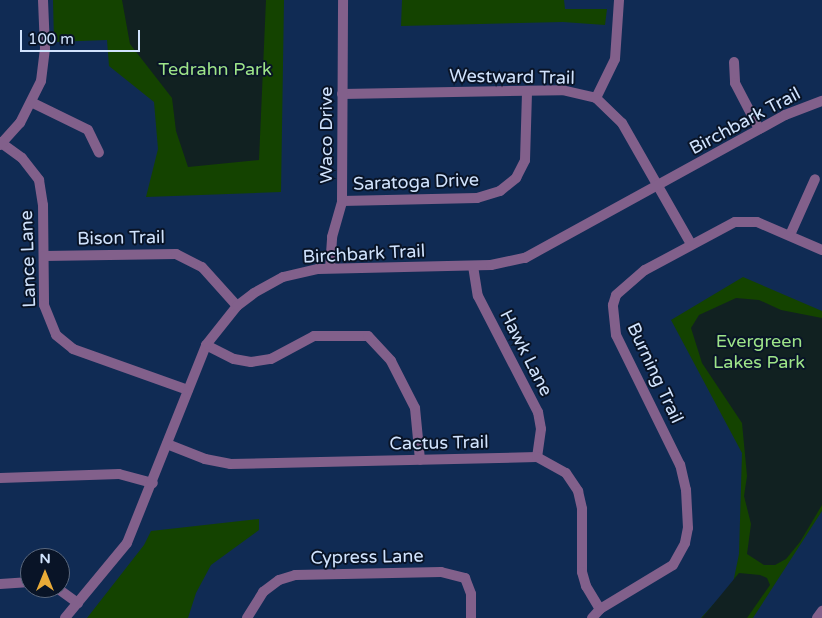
<!DOCTYPE html>
<html>
<head>
<meta charset="utf-8">
<style>
  body { margin:0 }
  #map { position:relative; width:822px; height:618px; overflow:hidden; background:#102b54; font-family:"Varela Round",sans-serif }
  div>[style] { position:absolute }
  .green>* { inset:0; background:#144300 }
  .water>* { inset:0; background:#112121 }
  .minor>* { height:10px; margin:-5px; padding:0 5px; transform-origin:5px; border-radius:5px; background:#82608b }
  span { translate:-50% -50%; white-space:nowrap; text-align:center; line-height:1.15; -webkit-text-stroke:4px #091427; paint-order:stroke }
  .park-label { font-size:18px; color:#9ee489 }
  .street-label { font-size:18px; color:#d1e3fd }
  .north { position:absolute; left:20px; top:548px; width:50px; height:50px; box-sizing:border-box; background:#091427; border:1px solid #59677d; border-radius:50%; rotate:0deg; font-size:14px; font-weight:700; line-height:20px; text-align:center; color:#d1e3fd }
  .north::after { content:''; display:block; margin:auto; width:18px; height:22px; background:#e9ab38; clip-path:polygon(50% 0,100% 100%,50% 72%,0 100%) }
  .scale { position:absolute; left:20px; top:30px; width:120px; height:22px; box-sizing:border-box; border:2px solid #d1e3fd; border-top:0; padding-left:6px; font-size:15px; line-height:18px; white-space:nowrap; color:#d1e3fd; -webkit-text-stroke:4px #091427; paint-order:stroke }
</style>
</head>
<body>
<div id="map">
  <div class="green">
    <i style="clip-path:polygon(53px 0,284px 0,281px 192px,146px 197px,158px 149px,154px 102px,109px 66px,107px 40px,54px 42px)"></i>
    <i style="clip-path:polygon(402px 0,564px 0,565px 9px,607px 9px,605px 25px,563px 22px,401px 26px)"></i>
    <i style="clip-path:polygon(743px 277px,822px 311px,822px 511px,753px 618px,701px 618px,733px 583px,739px 554px,742px 453px,671px 320px)"></i>
    <i style="clip-path:polygon(259px 519px,259px 530px,211px 565px,196px 593px,188px 618px,87px 618px,144px 545px,151px 531px)"></i>
  </div>
  <div class="water">
    <i style="clip-path:polygon(122px 0,266px 0,259px 160px,188px 167px,176px 131px,172px 98px,130px 44px)"></i>
    <i style="clip-path:polygon(736px 298px,759px 300px,781px 310px,822px 318px,822px 505px,800px 542px,786px 559px,775px 565px,764px 565px,747px 554px,751px 524px,744px 496px,747px 476px,742px 423px,702px 363px,691px 328px,699px 315px)"></i>
    <i style="clip-path:polygon(739px 573px,760px 575px,767px 578px,770px 585px,747px 618px,702px 618px)"></i>
  </div>
  <div class="minor">
    <i style="left:734px;top:62px;width:21px;rotate:87deg"></i>
    <i style="left:735px;top:83px;width:52px;rotate:62.4deg"></i>
    <i style="left:342px;top:94px;width:220px;rotate:-1deg"></i>
    <i style="left:562px;top:90px;width:35px;rotate:13deg"></i>
    <i style="left:596px;top:98px;width:36px;rotate:44deg"></i>
    <i style="left:622px;top:123px;width:139px;rotate:60.3deg"></i>
    <i style="left:596px;top:98px;width:43px;rotate:-64deg"></i>
    <i style="left:615px;top:59px;width:59px;rotate:-86.1deg"></i>
    <i style="left:33px;top:103px;width:61px;rotate:26.1deg"></i>
    <i style="left:88px;top:130px;width:25px;rotate:64deg"></i>
    <i style="left:0;top:142px;width:27px;rotate:36deg"></i>
    <i style="left:22px;top:158px;width:28px;rotate:52deg"></i>
    <i style="left:39px;top:180px;width:25px;rotate:81deg"></i>
    <i style="left:43px;top:205px;width:100px;rotate:89.4deg"></i>
    <i style="left:44px;top:305px;width:32px;rotate:68deg"></i>
    <i style="left:56px;top:335px;width:22px;rotate:39deg"></i>
    <i style="left:73px;top:349px;width:122px;rotate:19.6deg"></i>
    <i style="left:0;top:145px;width:30px;rotate:-48deg"></i>
    <i style="left:20px;top:123px;width:47px;rotate:-63.4deg"></i>
    <i style="left:41px;top:81px;width:33px;rotate:-83deg"></i>
    <i style="left:45px;top:48px;width:48px;rotate:-92.4deg"></i>
    <i style="left:342px;top:201px;width:135px;rotate:-1.3deg"></i>
    <i style="left:477px;top:198px;width:24px;rotate:-17deg"></i>
    <i style="left:500px;top:191px;width:21px;rotate:-39deg"></i>
    <i style="left:516px;top:178px;width:20px;rotate:-63deg"></i>
    <i style="left:525px;top:160px;width:69px;rotate:-88.3deg"></i>
    <i style="left:790px;top:235px;width:61px;rotate:-65.9deg"></i>
    <i style="left:44px;top:256px;width:132px;rotate:-0.9deg"></i>
    <i style="left:176px;top:254px;width:29px;rotate:27deg"></i>
    <i style="left:202px;top:267px;width:52px;rotate:48.1deg"></i>
    <i style="left:473px;top:266px;width:30px;rotate:81deg"></i>
    <i style="left:478px;top:296px;width:131px;rotate:62.7deg"></i>
    <i style="left:538px;top:412px;width:17px;rotate:80deg"></i>
    <i style="left:541px;top:429px;width:28px;rotate:98deg"></i>
    <i style="left:330px;top:268px;width:31px;rotate:-86deg"></i>
    <i style="left:332px;top:237px;width:37px;rotate:-74deg"></i>
    <i style="left:342px;top:201px;width:201px;rotate:-89.7deg"></i>
    <i style="left:206px;top:345px;width:31px;rotate:27deg"></i>
    <i style="left:234px;top:359px;width:17px;rotate:10deg"></i>
    <i style="left:251px;top:362px;width:20px;rotate:-9deg"></i>
    <i style="left:271px;top:359px;width:49px;rotate:-28.1deg"></i>
    <i style="left:314px;top:336px;width:54px"></i>
    <i style="left:368px;top:336px;width:34px;rotate:47deg"></i>
    <i style="left:391px;top:361px;width:53px;rotate:62.9deg"></i>
    <i style="left:415px;top:408px;width:52px;rotate:84.5deg"></i>
    <i style="left:167px;top:444px;width:41px;rotate:21.5deg"></i>
    <i style="left:205px;top:459px;width:25px;rotate:11deg"></i>
    <i style="left:230px;top:464px;width:307px;rotate:-1.3deg"></i>
    <i style="left:537px;top:457px;width:33px;rotate:29deg"></i>
    <i style="left:566px;top:473px;width:22px;rotate:56deg"></i>
    <i style="left:578px;top:491px;width:18px;rotate:77deg"></i>
    <i style="left:582px;top:509px;width:63px;rotate:90deg"></i>
    <i style="left:582px;top:572px;width:15px;rotate:74deg"></i>
    <i style="left:586px;top:586px;width:27px;rotate:59deg"></i>
    <i style="left:0;top:478px;width:119px;rotate:-1.9deg"></i>
    <i style="left:119px;top:474px;width:35px;rotate:15deg"></i>
    <i style="left:0;top:584px;width:30px;rotate:-4deg"></i>
    <i style="left:57px;top:588px;width:26px;rotate:36deg"></i>
    <i style="left:65px;top:618px;width:97px;rotate:-50.4deg"></i>
    <i style="left:127px;top:543px;width:213px;rotate:-68.2deg"></i>
    <i style="left:206px;top:345px;width:50px;rotate:-51.5deg"></i>
    <i style="left:237px;top:306px;width:21px;rotate:-37deg"></i>
    <i style="left:254px;top:293px;width:33px;rotate:-29deg"></i>
    <i style="left:283px;top:277px;width:36px;rotate:-13deg"></i>
    <i style="left:318px;top:269px;width:173px;rotate:-1.3deg"></i>
    <i style="left:491px;top:265px;width:35px;rotate:-12deg"></i>
    <i style="left:525px;top:258px;width:297px;rotate:-28.8deg"></i>
    <i style="left:785px;top:115px;width:40px;rotate:-21deg"></i>
    <i style="left:247px;top:618px;width:31px;rotate:-58deg"></i>
    <i style="left:263px;top:592px;width:20px;rotate:-37deg"></i>
    <i style="left:279px;top:580px;width:17px;rotate:-17deg"></i>
    <i style="left:295px;top:575px;width:146px;rotate:-1.2deg"></i>
    <i style="left:441px;top:572px;width:25px;rotate:14deg"></i>
    <i style="left:465px;top:578px;width:17px;rotate:69deg"></i>
    <i style="left:471px;top:594px;width:24px;rotate:90deg"></i>
    <i style="left:592px;top:618px;width:12px;rotate:-48deg"></i>
    <i style="left:600px;top:609px;width:85px;rotate:-31.1deg"></i>
    <i style="left:673px;top:565px;width:25px;rotate:-61deg"></i>
    <i style="left:685px;top:543px;width:15px;rotate:-79deg"></i>
    <i style="left:688px;top:528px;width:38px;rotate:-93deg"></i>
    <i style="left:686px;top:490px;width:26px;rotate:-103deg"></i>
    <i style="left:680px;top:465px;width:145px;rotate:-116.2deg"></i>
    <i style="left:616px;top:335px;width:30px;rotate:-96deg"></i>
    <i style="left:613px;top:305px;width:10px;rotate:-73deg"></i>
    <i style="left:616px;top:295px;width:38px;rotate:-41deg"></i>
    <i style="left:645px;top:270px;width:102px;rotate:-28.1deg"></i>
    <i style="left:735px;top:222px;width:22px"></i>
    <i style="left:757px;top:222px;width:71px;rotate:23.3deg"></i>
    <i style="left:817px;top:618px;width:9px;rotate:-54deg"></i>
  </div>
  <div class="park-label">
    <span style="left:215px;top:69px">Tedrahn Park</span>
    <span style="left:759px;top:352px">Evergreen<br>Lakes Park</span>
  </div>
  <div class="street-label">
    <span style="left:512px;top:77px;rotate:1deg">Westward Trail</span>
    <span style="left:745px;top:121px;rotate:-28deg">Birchbark Trail</span>
    <span style="left:326px;top:135px;rotate:-90deg">Waco Drive</span>
    <span style="left:416px;top:182px;rotate:-2deg">Saratoga Drive</span>
    <span style="left:121px;top:238px;rotate:-1deg">Bison Trail</span>
    <span style="left:364px;top:254px;rotate:-3deg">Birchbark Trail</span>
    <span style="left:28px;top:259px;rotate:-92deg">Lance Lane</span>
    <span style="left:526px;top:353px;rotate:63deg">Hawk Lane</span>
    <span style="left:655px;top:373px;rotate:65deg">Burning Trail</span>
    <span style="left:439px;top:443px;rotate:-1deg">Cactus Trail</span>
    <span style="left:367px;top:557px;rotate:-1deg">Cypress Lane</span>
  </div>
  <div class="north">N</div>
  <div class="scale">100 m</div>
</div>
</body>
</html>
